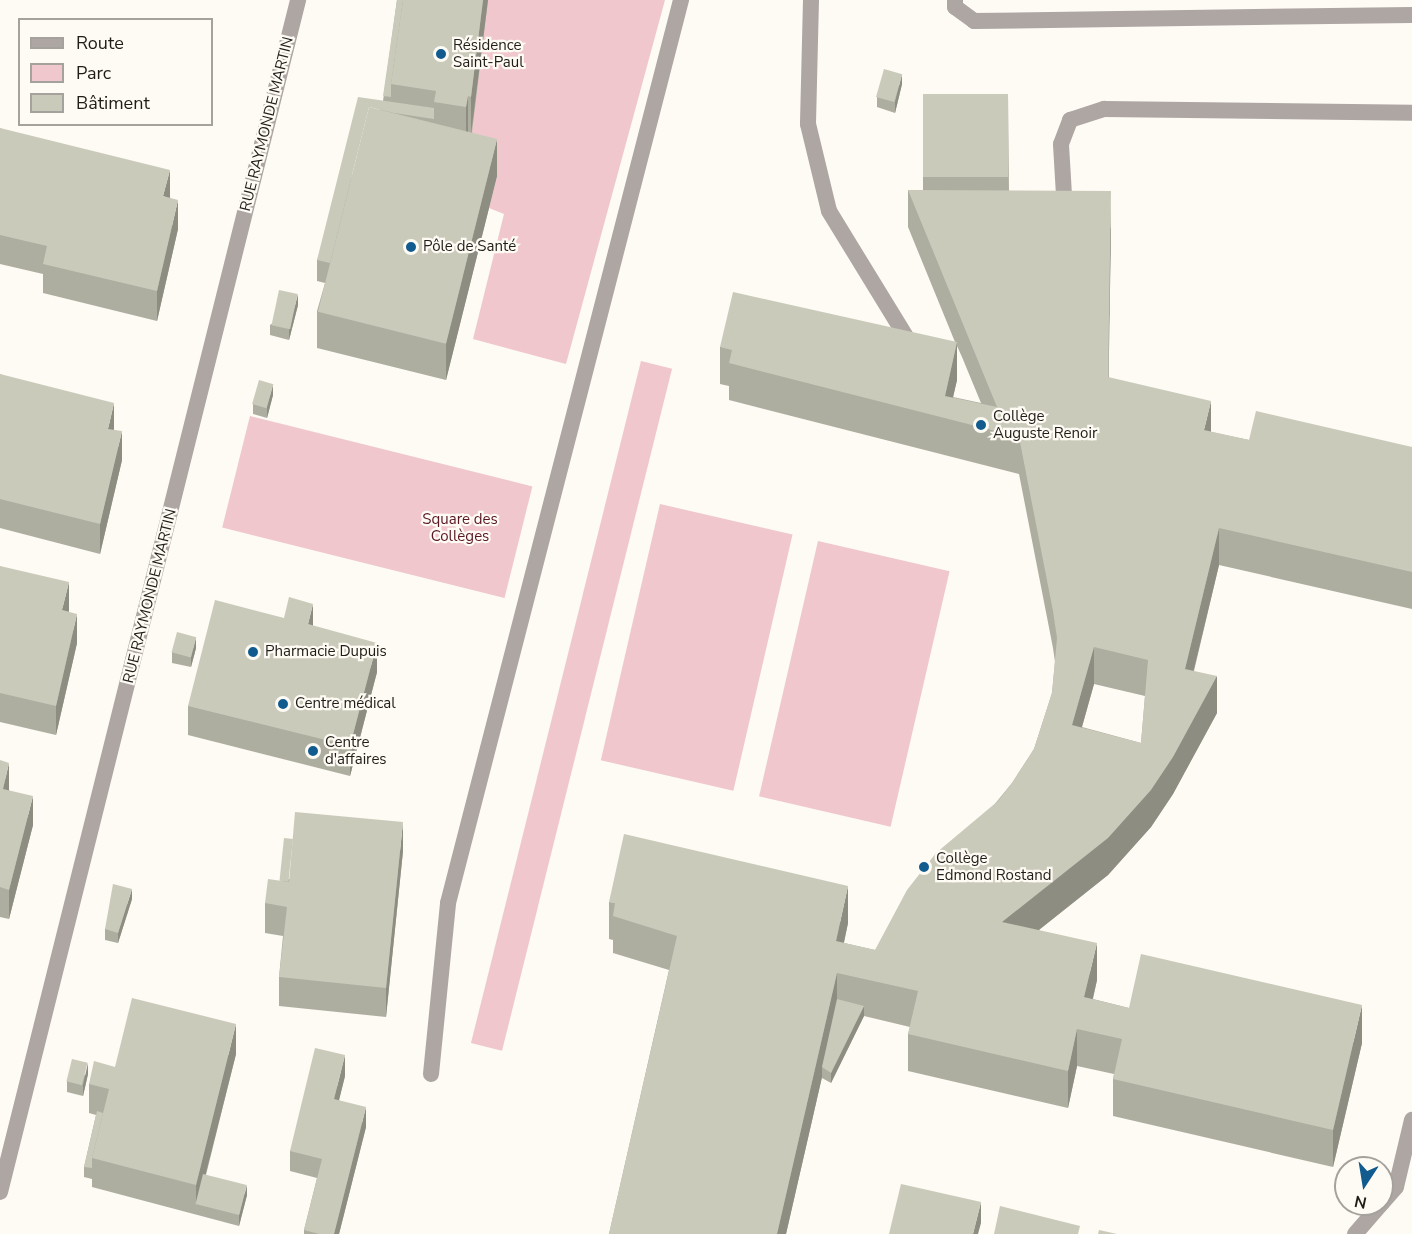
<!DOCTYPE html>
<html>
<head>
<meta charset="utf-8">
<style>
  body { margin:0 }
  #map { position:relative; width:1412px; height:1234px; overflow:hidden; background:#fefaf4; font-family:"Nunito Sans",sans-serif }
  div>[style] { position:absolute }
  .green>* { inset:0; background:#efc7cc; transform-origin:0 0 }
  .service>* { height:16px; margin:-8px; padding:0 8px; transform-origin:8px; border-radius:8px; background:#ada6a3 }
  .minor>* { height:16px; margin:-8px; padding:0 8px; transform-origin:8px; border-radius:8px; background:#ada6a3 }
  .wall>* { inset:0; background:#adaea0 }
  .shaded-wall>* { inset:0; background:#8d8d82 }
  .building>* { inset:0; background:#c9caba; transform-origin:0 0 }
  .dots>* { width:16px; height:16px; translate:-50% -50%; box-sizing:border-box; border:3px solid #fefaf4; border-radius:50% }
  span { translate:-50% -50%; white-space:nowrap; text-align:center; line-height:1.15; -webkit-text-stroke:4.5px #fefaf4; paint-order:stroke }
  .poi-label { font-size:15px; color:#201c17 }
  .left { translate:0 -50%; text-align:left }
  .street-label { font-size:15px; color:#201c17 }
  .park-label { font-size:15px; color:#591626 }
  .legend { position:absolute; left:18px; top:18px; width:195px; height:108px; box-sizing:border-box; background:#fefaf4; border:2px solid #a5a19c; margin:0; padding:8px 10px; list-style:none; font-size:18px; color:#201c17 }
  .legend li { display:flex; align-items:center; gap:12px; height:30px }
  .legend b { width:30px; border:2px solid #a5a19c }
  .north { position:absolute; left:1334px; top:1156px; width:60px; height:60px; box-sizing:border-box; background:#fefaf4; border:2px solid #a5a19c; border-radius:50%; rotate:192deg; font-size:16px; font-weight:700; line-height:24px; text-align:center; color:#201c17 }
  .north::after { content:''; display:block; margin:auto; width:21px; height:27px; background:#125b8f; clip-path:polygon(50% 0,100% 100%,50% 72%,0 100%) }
</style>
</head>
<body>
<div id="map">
  <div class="green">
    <i style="clip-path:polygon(488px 0,665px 0,566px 364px,473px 339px,504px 214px,489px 208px,497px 176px,466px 144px)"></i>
    <i style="left:641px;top:361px;width:32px;height:703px;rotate:14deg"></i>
    <i style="left:250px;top:416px;width:291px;height:115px;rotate:14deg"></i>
    <i style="left:660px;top:504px;width:136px;height:263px;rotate:13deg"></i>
    <i style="left:818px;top:541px;width:135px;height:262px;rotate:13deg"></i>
  </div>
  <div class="service">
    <i style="left:811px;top:0;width:124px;rotate:91.4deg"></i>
    <i style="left:808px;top:124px;width:89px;rotate:76.4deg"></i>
    <i style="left:829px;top:211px;width:161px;rotate:58.5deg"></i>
    <i style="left:955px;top:0;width:7px;rotate:90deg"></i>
    <i style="left:955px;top:7px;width:24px;rotate:36deg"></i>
    <i style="left:974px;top:21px;width:438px;rotate:-0.8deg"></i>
    <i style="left:1065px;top:212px;width:68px;rotate:-93.4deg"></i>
    <i style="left:1061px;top:144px;width:26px;rotate:-69deg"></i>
    <i style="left:1070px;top:120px;width:36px;rotate:-18deg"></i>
    <i style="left:1104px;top:109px;width:308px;rotate:0.7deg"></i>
    <i style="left:431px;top:1074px;width:172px;rotate:-84.3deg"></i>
    <i style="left:448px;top:903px;width:933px;rotate:-75.53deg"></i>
    <i style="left:1382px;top:1203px;width:21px;rotate:-49deg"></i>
    <i style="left:1396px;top:1187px;width:69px;rotate:-76.6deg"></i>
    <i style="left:1355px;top:1234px;width:40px;rotate:-49deg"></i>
  </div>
  <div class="minor">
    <i style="left:0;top:1192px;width:1229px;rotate:-75.96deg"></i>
  </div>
  <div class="wall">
    <i style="clip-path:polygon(397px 0,488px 0,472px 132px,497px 176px,446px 380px,317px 348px,317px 311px,325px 283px,317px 281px,317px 260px,383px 101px)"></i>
    <i style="clip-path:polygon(902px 84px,895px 113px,877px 107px,877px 97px)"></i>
    <i style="clip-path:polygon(evenodd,923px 94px,1008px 94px,1009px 191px,1111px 228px,1108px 377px,1211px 432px,1249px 440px,1412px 447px,1412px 609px,1219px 565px,1194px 671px,1217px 713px,1173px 794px,1151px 827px,1108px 875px,1039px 930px,1097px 980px,1093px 999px,1129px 1008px,1362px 1043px,1333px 1167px,1113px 1116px,1113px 1079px,1114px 1074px,1077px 1066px,1068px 1108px,908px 1071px,908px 1034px,910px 1027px,864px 1016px,831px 1083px,822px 1078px,822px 1077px,786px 1234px,609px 1234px,669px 970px,613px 953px,613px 940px,609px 939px,609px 902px,848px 923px,844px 943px,875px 950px,1012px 783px,1034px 749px,1052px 693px,1055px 662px,1053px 648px,1019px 474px,729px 400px,729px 386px,720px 384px,720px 347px,955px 342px,908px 227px,908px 190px,923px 190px,923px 94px,957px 346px,962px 357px,981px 403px,953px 397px,957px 380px,957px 346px,923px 94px,1094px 684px,1145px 696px,1141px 743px,1082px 727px,1094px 684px)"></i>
    <i style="clip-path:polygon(0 128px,178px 229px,157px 321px,43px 293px,43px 274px,0 264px)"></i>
    <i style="clip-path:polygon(298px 305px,289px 340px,270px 335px,270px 325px)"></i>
    <i style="clip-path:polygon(0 374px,114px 430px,122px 460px,100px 554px,0 528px)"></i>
    <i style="clip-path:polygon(273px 395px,267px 418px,253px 414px,253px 404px)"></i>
    <i style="clip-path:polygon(0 566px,69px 612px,77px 643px,56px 735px,0 722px)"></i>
    <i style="clip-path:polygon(313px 626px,377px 672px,350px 776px,188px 735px,188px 706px)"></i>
    <i style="clip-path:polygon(196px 648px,191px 667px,172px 663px,172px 652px)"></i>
    <i style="clip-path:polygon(0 760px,9px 790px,33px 825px,9px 919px,0 917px)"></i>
    <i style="clip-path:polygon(403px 851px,386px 1017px,279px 1006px,279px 977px,283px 936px,265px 933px,265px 903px,281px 881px)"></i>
    <i style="clip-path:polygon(132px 899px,118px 943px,105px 940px,105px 929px)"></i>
    <i style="clip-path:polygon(236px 1054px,206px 1175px,247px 1195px,239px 1226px,92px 1187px,92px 1179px,84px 1177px,84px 1167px,96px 1115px,89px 1113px,89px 1084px,115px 1067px)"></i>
    <i style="clip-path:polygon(88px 1074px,83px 1096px,67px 1092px,67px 1081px)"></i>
    <i style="clip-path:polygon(345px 1076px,339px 1100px,366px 1127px,339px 1234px,304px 1234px,304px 1230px,317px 1178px,290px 1171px,290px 1151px)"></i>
  </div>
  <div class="shaded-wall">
    <i style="clip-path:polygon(483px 0,488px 0,471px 134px,471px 97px)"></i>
    <i style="clip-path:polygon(902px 74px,902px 84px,895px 113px,895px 102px)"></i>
    <i style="clip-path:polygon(468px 96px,468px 133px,466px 144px,466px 107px)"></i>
    <i style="clip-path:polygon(497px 139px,497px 176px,446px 380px,446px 343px)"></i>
    <i style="clip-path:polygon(170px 170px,170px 199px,163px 196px)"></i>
    <i style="clip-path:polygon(1111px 191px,1111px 228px,1108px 414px,1108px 377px)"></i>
    <i style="clip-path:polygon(178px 200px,178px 229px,157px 321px,157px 291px)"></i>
    <i style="clip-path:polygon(298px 294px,298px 305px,289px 340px,289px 329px)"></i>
    <i style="clip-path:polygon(957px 342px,957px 380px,948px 419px,945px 396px)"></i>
    <i style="clip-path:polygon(273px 384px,273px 395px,267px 418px,267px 407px)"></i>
    <i style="clip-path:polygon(1211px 401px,1211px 438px,1204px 430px)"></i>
    <i style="clip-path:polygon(114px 403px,114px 432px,108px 429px)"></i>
    <i style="clip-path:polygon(122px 431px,122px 460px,100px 554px,100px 524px)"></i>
    <i style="clip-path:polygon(1219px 528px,1219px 565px,1185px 706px,1185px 669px)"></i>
    <i style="clip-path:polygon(69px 582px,69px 612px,62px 610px)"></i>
    <i style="clip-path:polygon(313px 604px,313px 633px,308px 624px)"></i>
    <i style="clip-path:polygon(77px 614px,77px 643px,56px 735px,56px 706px)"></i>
    <i style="clip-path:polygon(196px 637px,196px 648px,191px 667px,191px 657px)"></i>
    <i style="clip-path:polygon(377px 643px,377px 672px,350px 776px,350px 746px)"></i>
    <i style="clip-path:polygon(1094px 647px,1094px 684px,1072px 762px,1072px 725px)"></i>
    <i style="clip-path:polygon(1217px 676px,1217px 713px,1173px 794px,1151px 827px,1108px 875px,1002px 959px,1002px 922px)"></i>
    <i style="clip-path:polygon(9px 763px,9px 792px,3px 789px)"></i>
    <i style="clip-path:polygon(33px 796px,33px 825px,9px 919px,9px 890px)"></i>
    <i style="clip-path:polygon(403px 822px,403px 851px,386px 1017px,386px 988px)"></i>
    <i style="clip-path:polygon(848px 886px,848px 923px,836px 978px,836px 941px)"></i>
    <i style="clip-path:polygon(132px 889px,132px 899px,118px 943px,118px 933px)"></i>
    <i style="clip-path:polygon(1097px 943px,1097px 980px,1085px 1031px,1084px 997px)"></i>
    <i style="clip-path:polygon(837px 973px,837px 1010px,822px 1067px,822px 1077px,786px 1234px,777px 1234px)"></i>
    <i style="clip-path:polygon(1362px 1005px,1362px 1043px,1333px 1167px,1333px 1130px)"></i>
    <i style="clip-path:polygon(864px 1006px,864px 1016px,831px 1083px,831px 1073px)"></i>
    <i style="clip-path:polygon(236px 1024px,236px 1054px,198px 1204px,196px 1204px,196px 1185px)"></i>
    <i style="clip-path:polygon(1077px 1029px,1077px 1066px,1068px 1108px,1068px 1071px)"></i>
    <i style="clip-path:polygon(345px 1055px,345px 1076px,334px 1120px,334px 1099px)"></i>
    <i style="clip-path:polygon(88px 1063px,88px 1074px,83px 1096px,83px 1085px)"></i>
    <i style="clip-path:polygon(366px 1107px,366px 1127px,339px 1234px,334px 1234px)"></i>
    <i style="clip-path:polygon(247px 1185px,247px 1195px,239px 1226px,239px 1215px)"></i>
    <i style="clip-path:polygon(981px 1202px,981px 1223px,978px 1234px,973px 1234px)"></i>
  </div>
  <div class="building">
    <i style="clip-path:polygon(397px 0,403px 0,391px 84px,391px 97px,383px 96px)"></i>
    <i style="clip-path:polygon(403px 0,483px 0,471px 97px,468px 96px,466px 107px,434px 102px,436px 91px,391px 84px)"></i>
    <i style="left:884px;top:69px;width:19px;height:29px;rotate:16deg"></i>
    <i style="left:923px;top:94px;width:85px;height:83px"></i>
    <i style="clip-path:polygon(358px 97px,434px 108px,434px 119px,394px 113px,369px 107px,330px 263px,317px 260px)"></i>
    <i style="left:369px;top:107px;width:132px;height:211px;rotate:14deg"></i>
    <i style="clip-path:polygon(0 128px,170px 170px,163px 196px,178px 200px,157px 291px,43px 264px,47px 246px,0 235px)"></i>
    <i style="clip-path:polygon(evenodd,908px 190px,1111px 191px,1108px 377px,1211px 401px,1204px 430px,1249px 440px,1256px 411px,1412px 447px,1412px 572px,1219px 528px,1185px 669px,1217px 676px,1173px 757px,1151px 790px,1108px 838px,1002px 922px,1097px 943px,1084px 997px,1129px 1008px,1141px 954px,1362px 1005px,1333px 1130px,1113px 1079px,1122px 1039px,1077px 1029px,1068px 1071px,908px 1034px,918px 991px,837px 973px,777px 1234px,609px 1234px,677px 936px,613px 916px,615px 903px,609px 902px,624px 834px,848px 886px,836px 941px,875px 950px,907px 890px,936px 853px,998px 801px,1012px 783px,1034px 749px,1052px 693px,1057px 638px,1053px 611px,1019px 437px,729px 363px,732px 350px,720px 347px,733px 292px,957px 342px,945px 396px,997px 407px,908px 190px,1094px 647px,1148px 660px,1141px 743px,1072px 725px,1094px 647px)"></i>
    <i style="left:279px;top:290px;width:19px;height:36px;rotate:12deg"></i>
    <i style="clip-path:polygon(0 374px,114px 403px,108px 429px,122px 431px,100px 524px,0 499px)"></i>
    <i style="left:259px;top:380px;width:15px;height:25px;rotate:16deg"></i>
    <i style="clip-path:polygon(0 566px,69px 582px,62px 610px,77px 614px,56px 706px,0 693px)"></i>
    <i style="clip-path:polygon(289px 597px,313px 604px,308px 624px,377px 643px,350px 746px,188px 706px,215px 600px,284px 618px)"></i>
    <i style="left:177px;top:632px;width:20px;height:21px;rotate:15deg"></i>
    <i style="clip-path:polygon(0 760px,9px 763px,3px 789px,33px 796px,9px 890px,0 887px)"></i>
    <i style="clip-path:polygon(295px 812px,403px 822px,386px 988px,279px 977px,287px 907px,265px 903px,268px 879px,289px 882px)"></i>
    <i style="left:284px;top:838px;width:9px;height:43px;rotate:6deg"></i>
    <i style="clip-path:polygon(113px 884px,132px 889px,118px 933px,105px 929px)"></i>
    <i style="clip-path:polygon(132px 998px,236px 1024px,196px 1185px,92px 1158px,109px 1089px,89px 1084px,94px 1061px,115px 1067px)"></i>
    <i style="clip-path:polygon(837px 999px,864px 1006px,831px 1073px,822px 1067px)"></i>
    <i style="clip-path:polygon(315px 1048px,345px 1055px,334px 1099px,366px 1107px,334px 1234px,319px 1234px,304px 1230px,322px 1159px,290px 1151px)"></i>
    <i style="left:72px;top:1059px;width:16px;height:23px;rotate:14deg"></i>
    <i style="clip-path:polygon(97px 1111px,103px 1113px,92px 1158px,92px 1168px,84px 1167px)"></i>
    <i style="left:203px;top:1174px;width:45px;height:31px;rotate:14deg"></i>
    <i style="clip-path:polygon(901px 1184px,981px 1202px,973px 1234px,889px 1234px)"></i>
    <i style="clip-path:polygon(1000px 1206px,1080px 1226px,1078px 1234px,994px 1234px)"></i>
    <i style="clip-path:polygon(1099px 1230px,1117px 1234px,1098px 1234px)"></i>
  </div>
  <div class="dots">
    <i style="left:441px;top:54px;background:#125b8f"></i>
    <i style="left:411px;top:247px;background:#125b8f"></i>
    <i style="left:981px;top:425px;background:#125b8f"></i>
    <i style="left:253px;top:652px;background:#125b8f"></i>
    <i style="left:283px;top:704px;background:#125b8f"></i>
    <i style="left:313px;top:751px;background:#125b8f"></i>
    <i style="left:924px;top:867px;background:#125b8f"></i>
  </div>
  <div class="poi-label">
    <span class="left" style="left:453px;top:54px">Résidence<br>Saint-Paul</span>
    <span class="left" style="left:423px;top:247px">Pôle de Santé</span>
    <span class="left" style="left:993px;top:425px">Collège<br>Auguste Renoir</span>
    <span class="left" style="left:265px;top:652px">Pharmacie Dupuis</span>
    <span class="left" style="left:295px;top:704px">Centre médical</span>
    <span class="left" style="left:325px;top:751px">Centre<br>d'affaires</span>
    <span class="left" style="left:936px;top:867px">Collège<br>Edmond Rostand</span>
  </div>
  <div class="street-label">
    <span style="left:267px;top:124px;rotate:-76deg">RUE RAYMONDE MARTIN</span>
    <span style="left:150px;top:596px;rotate:-76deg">RUE RAYMONDE MARTIN</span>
  </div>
  <div class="park-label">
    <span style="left:460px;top:528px">Square des<br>Collèges</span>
  </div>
  <ul class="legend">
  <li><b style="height:8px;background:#ada6a3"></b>Route</li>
  <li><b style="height:16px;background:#efc7cc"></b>Parc</li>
  <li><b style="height:16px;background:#c9caba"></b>Bâtiment</li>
  </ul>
  <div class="north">N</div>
</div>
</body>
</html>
